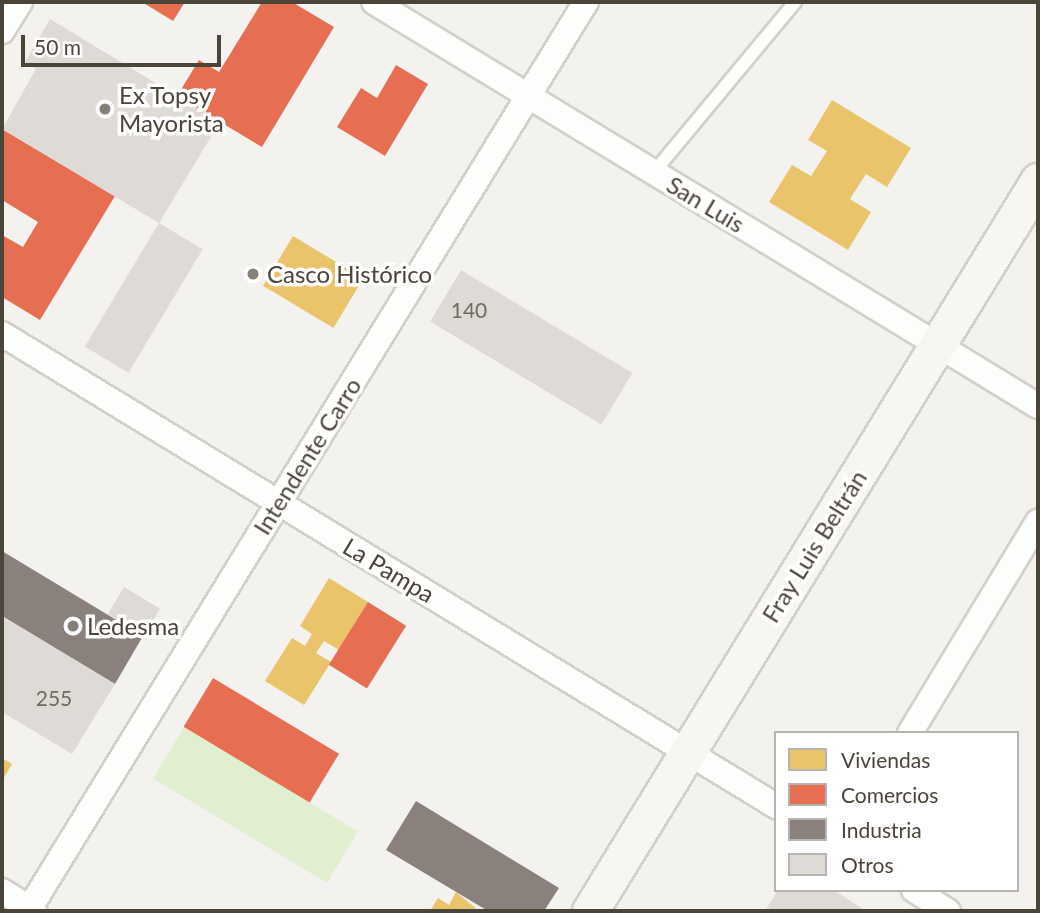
<!DOCTYPE html>
<html>
<head>
<meta charset="utf-8">
<style>
  body { margin:0 }
  #map { position:relative; width:1040px; height:913px; overflow:hidden; background:#f4f2ee; font-family:Lato,sans-serif }
  div>[style] { position:absolute }
  .green>* { inset:0; background:#e1eecf; transform-origin:0 0 }
  .homes>* { inset:0; background:#e9c46a; transform-origin:0 0 }
  .shops>* { inset:0; background:#e76f51; transform-origin:0 0 }
  .industry>* { inset:0; background:#8a817c }
  .building>* { inset:0; background:#dedbd6; transform-origin:0 0 }
  .roads { filter:drop-shadow(2px 0 #d2d0cb) drop-shadow(-2px 0 #d2d0cb) drop-shadow(0 2px #d2d0cb) drop-shadow(0 -2px #d2d0cb) }
  .lane>* { height:12px; margin:-6px; padding:0 6px; transform-origin:6px; border-radius:6px; background:#fdfdfc }
  .street>* { height:24px; margin:-12px; padding:0 12px; transform-origin:12px; border-radius:12px; background:#fdfdfc }
  .secondary>* { height:35px; margin:-17.5px; padding:0 17.5px; transform-origin:17.5px; border-radius:17.5px; background:#f7f6f1 }
  .dots>* { width:19px; height:19px; translate:-50% -50%; box-sizing:border-box; border:4px solid #fff; border-radius:50% }
  span { translate:-50% -50%; white-space:nowrap; text-align:center; line-height:1.15; -webkit-text-stroke:7px #fff; paint-order:stroke }
  .number-label { font-size:21px; color:#706a61 }
  .number-label span { -webkit-text-stroke-width:0 }
  .poi-label { font-size:24px; color:#4b4439 }
  .left { translate:0 -50%; text-align:left }
  .street-label { font-size:24px; color:#4b4439 }
  .frame { position:absolute; inset:0; border:4px solid #4b4439; pointer-events:none }
  .legend { position:absolute; left:774px; top:731px; width:245px; height:161px; box-sizing:border-box; background:#fff; border:2px solid #b7b4b0; margin:0; padding:9px 12px; list-style:none; font-size:21px; color:#4b4439 }
  .legend li { display:flex; align-items:center; gap:14px; height:35px }
  .legend b { width:35px; border:2px solid #b7b4b0 }
  .scale { position:absolute; left:21px; top:35px; width:200px; height:32px; box-sizing:border-box; border:4px solid #4b4439; border-top:0; padding-left:9px; font-size:21px; line-height:24px; white-space:nowrap; color:#4b4439; -webkit-text-stroke:5px #fff; paint-order:stroke }
</style>
</head>
<body>
<div id="map">
  <div class="green">
    <i style="left:184px;top:727px;width:203px;height:60px;rotate:31deg"></i>
  </div>
  <div class="homes">
    <i style="clip-path:polygon(832px 100px,911px 148px,887px 187px,866px 174px,850px 199px,871px 212px,848px 250px,769px 202px,792px 165px,811px 176px,827px 151px,808px 140px)"></i>
    <i style="left:293px;top:236px;width:82px;height:58px;rotate:31deg"></i>
    <i style="clip-path:polygon(329px 578px,368px 602px,339px 650px,324px 641px,316px 653px,331px 662px,304px 705px,265px 681px,292px 638px,305px 646px,312px 634px,300px 626px)"></i>
    <i style="clip-path:polygon(2px 758px,12px 764px,2px 781px)"></i>
    <i style="clip-path:polygon(456px 892px,479px 911px,430px 911px,438px 898px,449px 905px)"></i>
  </div>
  <div class="shops">
    <i style="clip-path:polygon(142px 2px,185px 2px,173px 21px)"></i>
    <i style="clip-path:polygon(262px 2px,292px 2px,334px 27px,262px 147px,177px 96px,199px 60px,219px 72px)"></i>
    <i style="clip-path:polygon(396px 65px,428px 84px,385px 156px,337px 127px,361px 88px,377px 98px)"></i>
    <i style="clip-path:polygon(2px 129px,115px 196px,40px 320px,2px 297px,2px 235px,23px 247px,38px 222px,2px 200px)"></i>
    <i style="left:368px;top:602px;width:45px;height:74px;rotate:32deg"></i>
    <i style="left:213px;top:678px;width:147px;height:57px;rotate:31deg"></i>
  </div>
  <div class="industry">
    <i style="clip-path:polygon(2px 551px,143px 636px,115px 684px,2px 616px)"></i>
    <i style="clip-path:polygon(416px 801px,559px 888px,544px 911px,488px 911px,386px 850px)"></i>
  </div>
  <div class="building">
    <i style="clip-path:polygon(50px 19px,220px 122px,159px 223px,2px 129px,36px 69px,25px 62px)"></i>
    <i style="left:159px;top:223px;width:51px;height:144px;rotate:31deg"></i>
    <i style="left:461px;top:270px;width:200px;height:60px;rotate:31deg"></i>
    <i style="left:124px;top:587px;width:42px;height:32px;rotate:31deg"></i>
    <i style="clip-path:polygon(2px 616px,115px 684px,72px 754px,2px 712px)"></i>
    <i style="clip-path:polygon(778px 890px,833px 890px,863px 909px,765px 911px)"></i>
  </div>
  <div class="roads">
    <div class="lane">
      <i style="left:654px;top:172px;width:221px;rotate:-50.3deg"></i>
    </div>
    <div class="street">
      <i style="left:374px;top:2px;width:777px;rotate:31.32deg"></i>
      <i style="left:2px;top:31px;width:34px;rotate:-58deg"></i>
      <i style="left:2px;top:334px;width:907px;rotate:31.38deg"></i>
      <i style="left:910px;top:733px;width:247px;rotate:-58.8deg"></i>
      <i style="left:914px;top:890px;width:40px;rotate:32deg"></i>
      <i style="left:2px;top:891px;width:38px;rotate:32deg"></i>
      <i style="left:28px;top:911px;width:1067px;rotate:-58.46deg"></i>
    </div>
    <div class="secondary">
      <i style="left:590px;top:911px;width:857px;rotate:-58.46deg"></i>
    </div>
  </div>
  <div class="dots">
    <i style="left:105px;top:109px;background:#868178"></i>
    <i style="left:253px;top:274px;background:#868178"></i>
    <i style="left:73px;top:626px;background:#868178"></i>
  </div>
  <div class="number-label">
    <span style="left:469px;top:310px">140</span>
    <span style="left:54px;top:698px">255</span>
  </div>
  <div class="poi-label">
    <span class="left" style="left:119px;top:109px">Ex Topsy<br>Mayorista</span>
    <span class="left" style="left:267px;top:274px">Casco Histórico</span>
    <span class="left" style="left:87px;top:626px">Ledesma</span>
  </div>
  <div class="street-label">
    <span style="left:706px;top:204px;rotate:31deg">San Luis</span>
    <span style="left:307px;top:456px;rotate:-58deg">Intendente Carro</span>
    <span style="left:814px;top:546px;rotate:-58deg">Fray Luis Beltrán</span>
    <span style="left:389px;top:570px;rotate:31deg">La Pampa</span>
  </div>
  <div class="frame"></div>
  <ul class="legend">
  <li><b style="height:19px;background:#e9c46a"></b>Viviendas</li>
  <li><b style="height:19px;background:#e76f51"></b>Comercios</li>
  <li><b style="height:19px;background:#8a817c"></b>Industria</li>
  <li><b style="height:19px;background:#dedbd6"></b>Otros</li>
  </ul>
  <div class="scale">50 m</div>
</div>
</body>
</html>
